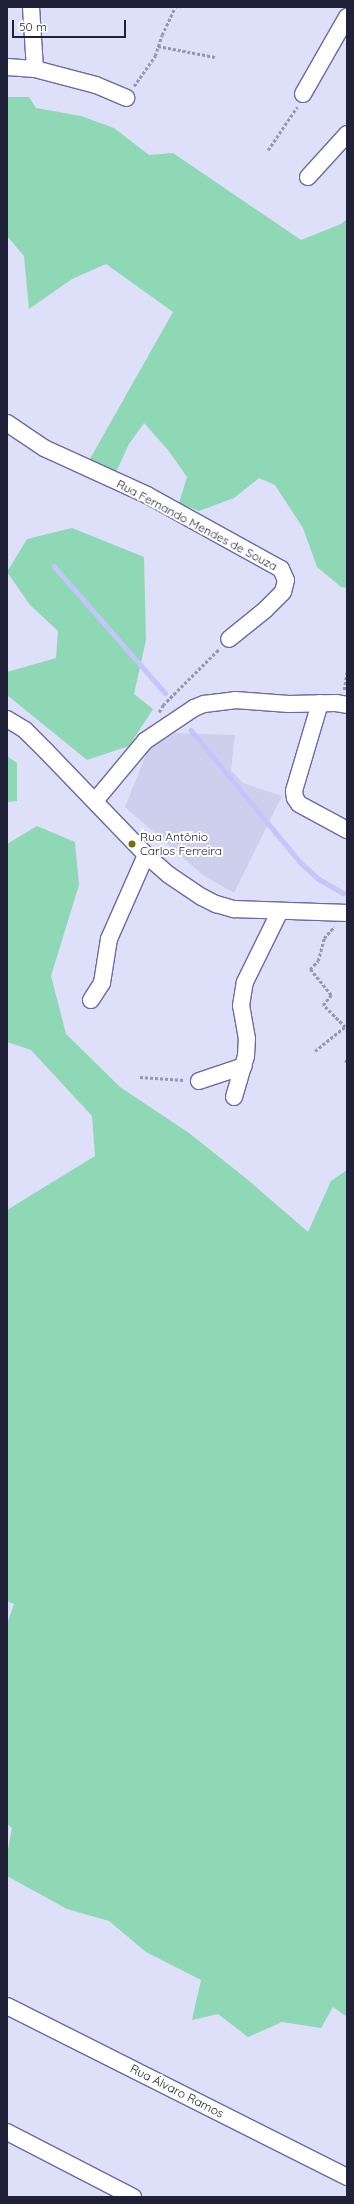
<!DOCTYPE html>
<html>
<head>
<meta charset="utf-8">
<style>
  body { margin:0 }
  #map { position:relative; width:354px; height:2204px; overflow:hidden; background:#dedff9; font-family:Quicksand,sans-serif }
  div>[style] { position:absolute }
  .built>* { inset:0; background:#cecfec }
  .green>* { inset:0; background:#8ed8b6 }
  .stream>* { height:4.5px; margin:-2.25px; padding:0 2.25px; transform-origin:2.25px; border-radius:2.25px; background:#c4c5fb }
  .path>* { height:2.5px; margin-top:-1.25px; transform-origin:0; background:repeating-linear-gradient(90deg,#9696b0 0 3px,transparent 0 5px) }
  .roads { filter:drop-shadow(1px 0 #6b6aa4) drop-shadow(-1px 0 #6b6aa4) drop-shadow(0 1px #6b6aa4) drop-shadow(0 -1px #6b6aa4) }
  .minor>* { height:16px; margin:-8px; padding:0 8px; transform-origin:8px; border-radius:8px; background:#fff }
  .dots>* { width:11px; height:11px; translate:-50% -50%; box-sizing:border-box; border:2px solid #fff; border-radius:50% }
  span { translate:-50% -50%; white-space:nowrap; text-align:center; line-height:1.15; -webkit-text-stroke:4px #fff; paint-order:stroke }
  .street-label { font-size:12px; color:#202038 }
  .poi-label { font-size:12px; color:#202038 }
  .left { translate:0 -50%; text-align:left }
  .frame { position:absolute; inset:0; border:8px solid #202038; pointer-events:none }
  .scale { position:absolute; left:12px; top:20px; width:114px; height:18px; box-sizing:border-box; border:2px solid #202038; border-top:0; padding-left:5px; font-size:12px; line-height:14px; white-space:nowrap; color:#202038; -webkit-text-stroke:3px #fff; paint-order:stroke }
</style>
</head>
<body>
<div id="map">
  <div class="built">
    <i style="clip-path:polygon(176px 733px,235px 735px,231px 770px,243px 783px,282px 796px,234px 893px,203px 875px,125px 807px,149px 747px)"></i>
  </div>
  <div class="green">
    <i style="clip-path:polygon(7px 97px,29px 97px,36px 108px,81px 116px,114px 128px,149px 155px,173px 153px,301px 240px,341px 224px,347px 219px,347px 588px,341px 587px,317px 567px,303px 528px,275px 485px,259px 478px,234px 498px,199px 511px,179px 503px,187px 477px,168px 450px,144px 423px,129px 444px,115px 474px,87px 464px,173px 312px,106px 264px,72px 279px,29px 309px,24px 256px,7px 236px)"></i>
    <i style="clip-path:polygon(72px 528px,144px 557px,146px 640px,134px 694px,153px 709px,129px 746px,87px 760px,7px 695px,7px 672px,56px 658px,58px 631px,30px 605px,7px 572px,27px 539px)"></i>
    <i style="clip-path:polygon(7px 756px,17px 763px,17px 801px,7px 802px)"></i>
    <i style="clip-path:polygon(37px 826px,75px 842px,79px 885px,51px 976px,66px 1034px,120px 1087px,189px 1133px,248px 1180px,308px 1232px,331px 1181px,347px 1170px,347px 2017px,333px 2007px,321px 2028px,282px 2022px,248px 2037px,218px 2014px,192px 2020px,201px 1980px,146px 1952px,109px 1921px,67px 1909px,7px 1876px,7px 1855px,12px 1828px,7px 1824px,7px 1624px,14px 1604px,7px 1601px,7px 1210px,95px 1156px,92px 1116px,31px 1050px,7px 1042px,7px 844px)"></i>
  </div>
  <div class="stream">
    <i style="left:54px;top:566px;width:169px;rotate:48.8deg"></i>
    <i style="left:191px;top:730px;width:173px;rotate:50.4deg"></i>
    <i style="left:301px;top:863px;width:24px;rotate:42deg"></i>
    <i style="left:319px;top:879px;width:28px;rotate:30deg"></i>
  </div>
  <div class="path">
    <i style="left:158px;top:46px;width:58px;rotate:10.9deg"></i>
    <i style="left:134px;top:86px;width:37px;rotate:-55deg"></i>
    <i style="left:155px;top:56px;width:22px;rotate:-72deg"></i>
    <i style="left:162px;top:35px;width:31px;rotate:-65deg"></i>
    <i style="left:268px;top:150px;width:52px;rotate:-56deg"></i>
    <i style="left:344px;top:690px;width:20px;rotate:-81deg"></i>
    <i style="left:159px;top:712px;width:8px;rotate:-60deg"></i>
    <i style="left:163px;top:705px;width:79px;rotate:-45deg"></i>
    <i style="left:315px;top:1051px;width:38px;rotate:-39deg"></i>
    <i style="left:345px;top:1027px;width:31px;rotate:-135deg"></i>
    <i style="left:323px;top:1005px;width:13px;rotate:-51deg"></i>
    <i style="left:331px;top:995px;width:33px;rotate:-129deg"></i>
    <i style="left:310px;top:969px;width:11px;rotate:-45deg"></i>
    <i style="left:318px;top:961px;width:24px;rotate:-75deg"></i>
    <i style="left:324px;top:938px;width:15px;rotate:-48deg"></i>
    <i style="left:345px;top:1062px;width:3px;rotate:-45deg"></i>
    <i style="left:140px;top:1077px;width:44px;rotate:3.9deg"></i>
  </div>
  <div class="roads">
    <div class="minor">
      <i style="left:31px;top:7px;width:62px;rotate:86.3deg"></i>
      <i style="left:7px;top:67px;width:28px;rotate:4deg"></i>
      <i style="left:35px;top:69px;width:63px;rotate:14.7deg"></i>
      <i style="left:96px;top:85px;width:33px;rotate:23deg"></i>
      <i style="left:303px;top:94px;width:89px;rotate:-60.3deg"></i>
      <i style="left:308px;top:177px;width:58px;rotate:-47.8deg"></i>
      <i style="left:7px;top:423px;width:45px;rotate:34deg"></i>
      <i style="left:44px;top:448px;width:113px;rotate:24.5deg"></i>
      <i style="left:147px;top:495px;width:153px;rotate:28.9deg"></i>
      <i style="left:281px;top:569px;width:12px;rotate:66deg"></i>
      <i style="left:286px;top:580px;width:12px;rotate:104deg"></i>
      <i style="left:283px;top:592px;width:25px;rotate:135deg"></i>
      <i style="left:265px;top:610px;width:46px;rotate:141.1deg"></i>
      <i style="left:320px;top:703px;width:92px;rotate:106.5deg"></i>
      <i style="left:294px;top:791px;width:7px;rotate:82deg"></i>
      <i style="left:295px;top:798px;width:7px;rotate:56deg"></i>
      <i style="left:299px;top:804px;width:55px;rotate:28.4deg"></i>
      <i style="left:7px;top:719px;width:21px;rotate:31deg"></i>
      <i style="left:25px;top:730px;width:31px;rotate:45deg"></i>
      <i style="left:47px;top:752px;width:143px;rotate:46.1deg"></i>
      <i style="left:146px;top:855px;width:30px;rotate:41deg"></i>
      <i style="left:169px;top:875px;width:40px;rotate:34deg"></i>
      <i style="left:202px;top:897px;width:16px;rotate:27deg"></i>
      <i style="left:216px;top:904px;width:19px;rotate:16deg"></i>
      <i style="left:234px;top:909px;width:113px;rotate:2deg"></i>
      <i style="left:95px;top:801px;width:78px;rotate:-50.2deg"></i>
      <i style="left:145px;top:741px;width:59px;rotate:-34deg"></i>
      <i style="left:194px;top:708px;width:11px;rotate:-22deg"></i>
      <i style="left:204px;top:704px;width:31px;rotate:-7deg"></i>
      <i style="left:235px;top:700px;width:54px;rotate:4.2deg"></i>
      <i style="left:289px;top:704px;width:47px;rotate:-1.2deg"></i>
      <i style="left:336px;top:703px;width:11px;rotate:10deg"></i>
      <i style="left:91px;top:1000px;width:20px;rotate:-57deg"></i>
      <i style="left:102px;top:983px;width:45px;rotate:-81deg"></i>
      <i style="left:109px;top:939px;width:92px;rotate:-66.2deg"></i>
      <i style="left:199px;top:1081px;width:47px;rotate:-18.4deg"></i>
      <i style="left:234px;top:1097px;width:43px;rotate:-73.7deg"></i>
      <i style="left:246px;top:1056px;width:17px;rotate:-87deg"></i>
      <i style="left:247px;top:1039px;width:34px;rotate:-100deg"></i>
      <i style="left:241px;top:1006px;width:24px;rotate:-81deg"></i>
      <i style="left:245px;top:982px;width:79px;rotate:-63.8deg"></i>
      <i style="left:7px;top:2006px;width:381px;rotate:26.7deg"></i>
      <i style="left:7px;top:2132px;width:142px;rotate:27.3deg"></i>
    </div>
  </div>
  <div class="dots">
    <i style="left:132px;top:844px;background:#776f0d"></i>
  </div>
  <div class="street-label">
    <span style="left:197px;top:525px;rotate:28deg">Rua Fernando Mendes de Souza</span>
    <span style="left:177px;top:2091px;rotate:27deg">Rua Álvaro Ramos</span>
  </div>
  <div class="poi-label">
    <span class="left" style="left:140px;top:844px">Rua Antônio<br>Carlos Ferreira</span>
  </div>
  <div class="frame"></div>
  <div class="scale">50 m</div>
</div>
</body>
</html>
